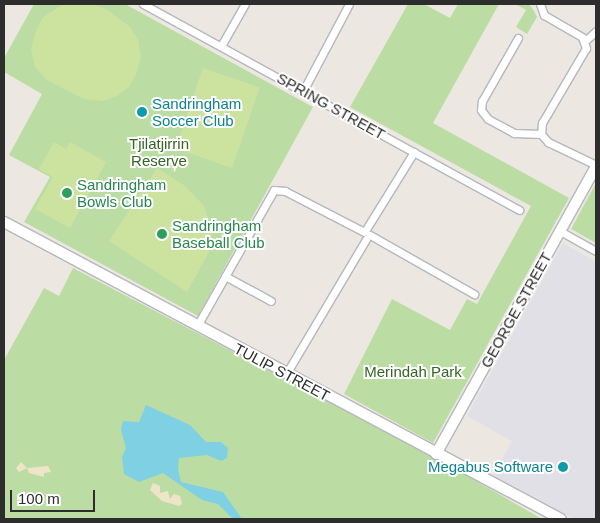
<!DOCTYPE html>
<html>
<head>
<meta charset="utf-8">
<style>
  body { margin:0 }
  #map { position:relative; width:600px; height:523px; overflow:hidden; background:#ede7e1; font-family:Helvetica,sans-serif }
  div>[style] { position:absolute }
  .industrial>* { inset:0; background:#e1e0e6 }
  .green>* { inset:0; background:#bbdda3 }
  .sand>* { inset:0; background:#eee5c8 }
  .pitch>* { inset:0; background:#cce3a0; transform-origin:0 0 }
  .water>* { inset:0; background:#7fd0e3 }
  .roads { filter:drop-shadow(1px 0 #b4b7bf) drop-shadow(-1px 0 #b4b7bf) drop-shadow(0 1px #b4b7bf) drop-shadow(0 -1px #b4b7bf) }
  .street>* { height:7px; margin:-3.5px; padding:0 3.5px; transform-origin:3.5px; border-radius:3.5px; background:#fff }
  .secondary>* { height:10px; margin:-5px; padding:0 5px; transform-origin:5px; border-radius:5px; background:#fff }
  .dots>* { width:14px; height:14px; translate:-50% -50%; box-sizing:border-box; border:2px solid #fff; border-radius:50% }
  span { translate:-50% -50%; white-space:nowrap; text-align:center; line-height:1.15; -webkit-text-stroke:4px #fff; paint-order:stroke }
  .culture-label { font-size:15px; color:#0d838f }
  .left { translate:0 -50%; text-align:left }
  .right { translate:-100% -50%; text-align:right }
  .street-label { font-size:15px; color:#2d2d2d }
  .park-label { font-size:15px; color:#356423 }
  .leisure-label { font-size:15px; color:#27864d }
  .frame { position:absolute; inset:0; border:5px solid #2d2d2d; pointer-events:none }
  .scale { position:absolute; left:10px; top:490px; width:85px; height:22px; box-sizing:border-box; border:2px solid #2d2d2d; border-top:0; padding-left:6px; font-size:15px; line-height:18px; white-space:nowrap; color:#2d2d2d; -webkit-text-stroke:4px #fff; paint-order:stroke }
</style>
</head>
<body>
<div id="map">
  <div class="industrial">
    <i style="clip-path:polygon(563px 243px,596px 262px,596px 519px,575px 519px,493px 475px,512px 441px,467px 416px)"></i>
  </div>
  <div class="green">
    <i style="clip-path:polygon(34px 4px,125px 4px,313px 107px,198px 316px,24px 222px,50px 177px,9px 155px,42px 94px,4px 72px,4px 58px)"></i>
    <i style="clip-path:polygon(408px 4px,424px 4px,450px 18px,458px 4px,499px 4px,433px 123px,569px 198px,433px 443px,344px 394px,392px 299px,450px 330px,467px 299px,477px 304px,531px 206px,350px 107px)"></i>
    <i style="clip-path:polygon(515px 4px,529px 4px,534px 11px,537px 17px,527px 34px,516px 27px,526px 10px)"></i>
    <i style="clip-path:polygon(596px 183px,596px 243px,571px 229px)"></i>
    <i style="clip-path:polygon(73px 268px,436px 458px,542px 519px,4px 519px,4px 360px,44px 288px,59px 296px)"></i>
  </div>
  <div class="sand">
    <i style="clip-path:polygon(21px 462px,27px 468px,48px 466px,51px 472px,44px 473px,44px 477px,29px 473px,27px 468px,19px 472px,16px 468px)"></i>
    <i style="clip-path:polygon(153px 483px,160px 486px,160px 493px,168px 491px,170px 499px,174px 494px,180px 496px,182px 504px,179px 506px,162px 501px,150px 490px)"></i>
  </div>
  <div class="pitch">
    <i style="clip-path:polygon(63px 4px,92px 4px,106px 9px,129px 26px,138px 39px,141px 57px,136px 74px,129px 87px,117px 96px,103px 101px,84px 99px,47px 80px,35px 67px,31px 50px,35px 34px,42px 18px)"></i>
    <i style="left:203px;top:68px;width:60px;height:85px;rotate:19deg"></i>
    <i style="clip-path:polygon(54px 142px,66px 149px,70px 142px,106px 162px,70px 228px,35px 209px,53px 177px,39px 169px)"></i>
    <i style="clip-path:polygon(157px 168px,185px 186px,204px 206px,211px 228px,209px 252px,187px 292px,109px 241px)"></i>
  </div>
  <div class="water">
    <i style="clip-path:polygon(146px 405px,190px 425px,206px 442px,221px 442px,228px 448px,227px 458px,221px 461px,207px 455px,179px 458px,178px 469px,181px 482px,223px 492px,242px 519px,233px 519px,218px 504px,202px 500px,163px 473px,139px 482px,124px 474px,122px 457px,126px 448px,121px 430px,123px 421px,139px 422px)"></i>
  </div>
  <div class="roads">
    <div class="street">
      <i style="left:143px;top:4px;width:429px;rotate:28.7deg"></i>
      <i style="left:540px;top:4px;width:12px;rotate:70deg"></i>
      <i style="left:544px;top:15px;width:44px;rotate:30.1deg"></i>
      <i style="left:582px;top:37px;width:12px;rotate:70deg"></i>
      <i style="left:586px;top:48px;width:87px;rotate:120.4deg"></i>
      <i style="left:542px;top:123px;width:11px;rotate:95deg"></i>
      <i style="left:541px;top:134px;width:11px;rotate:49deg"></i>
      <i style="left:548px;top:142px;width:53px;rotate:25.6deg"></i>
      <i style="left:518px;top:38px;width:73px;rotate:119.7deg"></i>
      <i style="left:482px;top:101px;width:9px;rotate:96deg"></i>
      <i style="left:481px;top:110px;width:11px;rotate:52deg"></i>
      <i style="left:488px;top:119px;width:30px;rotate:28deg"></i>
      <i style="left:514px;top:133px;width:27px;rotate:2deg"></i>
      <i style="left:585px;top:41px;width:15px;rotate:-42deg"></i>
      <i style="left:221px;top:46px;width:48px;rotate:-60.3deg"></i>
      <i style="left:303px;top:91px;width:98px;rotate:-62.1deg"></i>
      <i style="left:365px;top:231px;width:93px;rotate:-58.2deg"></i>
      <i style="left:560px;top:231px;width:41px;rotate:29.1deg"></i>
      <i style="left:370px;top:235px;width:120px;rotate:29.6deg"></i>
      <i style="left:225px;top:276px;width:52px;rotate:28.5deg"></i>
      <i style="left:197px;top:326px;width:156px;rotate:-60.5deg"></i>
      <i style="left:274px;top:190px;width:11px;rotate:5deg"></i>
      <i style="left:285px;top:191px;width:89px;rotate:27.4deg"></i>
      <i style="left:286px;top:374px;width:157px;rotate:-59.3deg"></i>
    </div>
    <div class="secondary">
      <i style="left:4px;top:222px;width:631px;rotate:28.07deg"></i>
      <i style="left:436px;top:454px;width:329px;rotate:-60.9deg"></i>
    </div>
  </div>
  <div class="dots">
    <i style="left:142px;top:112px;background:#0f9aa8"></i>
    <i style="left:67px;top:193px;background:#2e9e5b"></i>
    <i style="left:162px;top:234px;background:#2e9e5b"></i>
    <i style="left:563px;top:467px;background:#0f9aa8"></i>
  </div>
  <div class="culture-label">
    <span class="left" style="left:152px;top:112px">Sandringham<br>Soccer Club</span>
    <span class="right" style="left:553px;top:467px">Megabus Software</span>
  </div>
  <div class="street-label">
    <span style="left:331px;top:106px;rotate:29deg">SPRING STREET</span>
    <span style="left:516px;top:310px;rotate:-61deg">GEORGE STREET</span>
    <span style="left:282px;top:372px;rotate:28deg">TULIP STREET</span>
  </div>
  <div class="park-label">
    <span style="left:159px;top:152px">Tjilatjirrin<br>Reserve</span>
    <span style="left:413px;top:372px">Merindah Park</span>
  </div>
  <div class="leisure-label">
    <span class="left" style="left:77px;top:193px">Sandringham<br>Bowls Club</span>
    <span class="left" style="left:172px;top:234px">Sandringham<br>Baseball Club</span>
  </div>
  <div class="frame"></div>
  <div class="scale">100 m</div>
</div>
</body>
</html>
